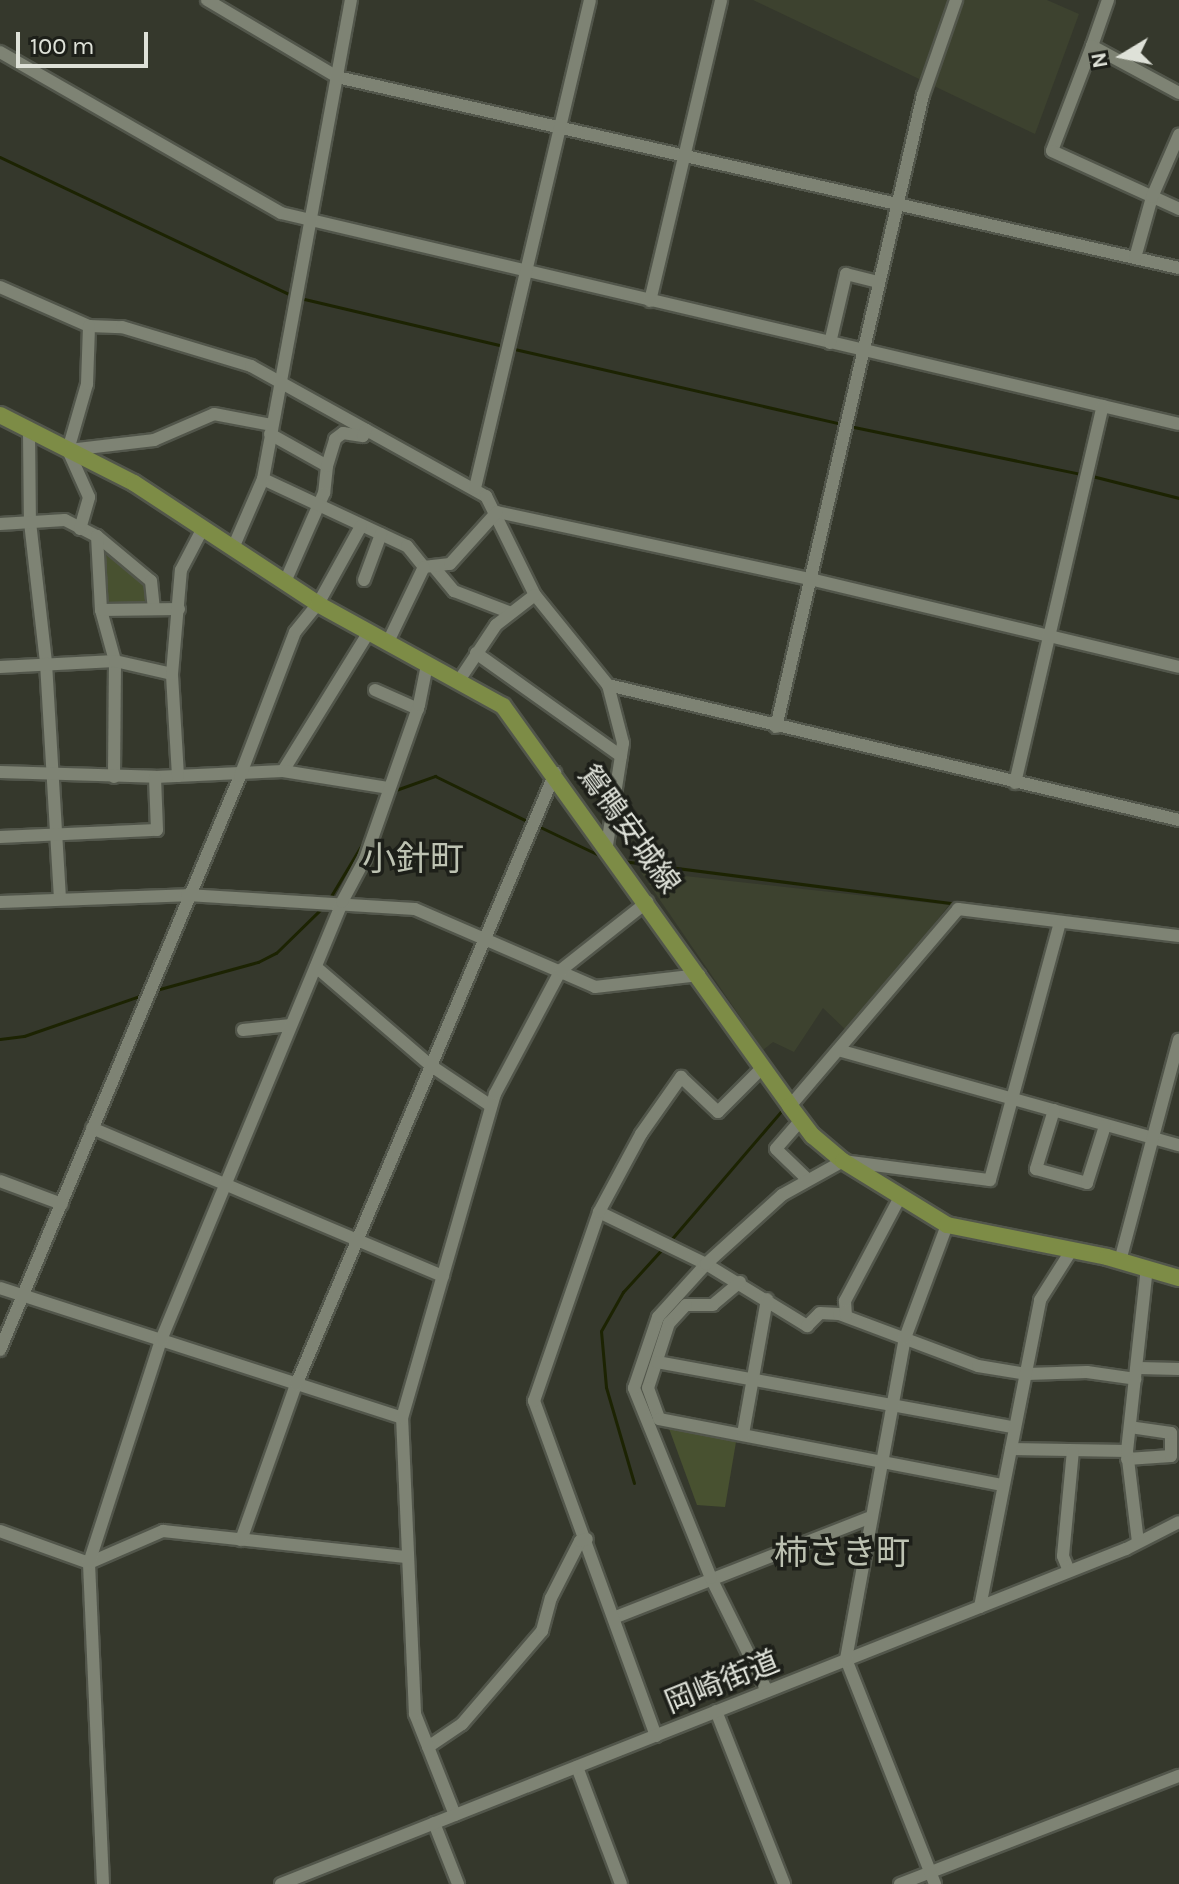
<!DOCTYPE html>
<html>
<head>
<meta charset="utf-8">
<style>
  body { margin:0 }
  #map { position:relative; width:1179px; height:1884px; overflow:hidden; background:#35382c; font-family:Karla,"Noto Sans JP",sans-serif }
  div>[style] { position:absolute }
  .built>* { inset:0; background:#3d422f }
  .green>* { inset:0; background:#485130 }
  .stream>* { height:3px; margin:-1.5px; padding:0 1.5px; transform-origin:1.5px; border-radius:1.5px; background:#1c2302 }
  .roads { filter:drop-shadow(2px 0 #52564b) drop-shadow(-2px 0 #52564b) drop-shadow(0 2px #52564b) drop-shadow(0 -2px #52564b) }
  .minor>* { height:12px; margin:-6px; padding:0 6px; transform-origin:6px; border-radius:6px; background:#7e8374 }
  .major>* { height:16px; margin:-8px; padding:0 8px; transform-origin:8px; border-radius:8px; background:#7d8c46 }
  span { translate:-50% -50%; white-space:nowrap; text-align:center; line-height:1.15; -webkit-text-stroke:7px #1d1f19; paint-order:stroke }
  .street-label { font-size:30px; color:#dee1d8 }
  .quarter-label { font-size:34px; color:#bdc2b2 }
  .north { position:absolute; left:1083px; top:16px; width:80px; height:80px; -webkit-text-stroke:6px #1d1f19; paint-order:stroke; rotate:260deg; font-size:22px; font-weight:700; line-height:32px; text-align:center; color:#dee1d8 }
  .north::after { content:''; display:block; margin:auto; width:28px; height:36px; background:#dee1d8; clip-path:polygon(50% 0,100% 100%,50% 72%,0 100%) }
  .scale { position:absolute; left:16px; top:32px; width:132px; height:36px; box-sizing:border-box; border:4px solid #dee1d8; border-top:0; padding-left:10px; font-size:24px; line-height:28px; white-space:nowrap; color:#dee1d8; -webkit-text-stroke:6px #1d1f19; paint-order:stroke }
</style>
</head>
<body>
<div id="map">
  <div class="built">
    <i style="clip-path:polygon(753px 0,1047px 0,1079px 14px,1035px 134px)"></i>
    <i style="clip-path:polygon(640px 871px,949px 905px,849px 1033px,823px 1008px,794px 1052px,773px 1042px,763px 1050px)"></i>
  </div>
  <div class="green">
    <i style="clip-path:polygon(102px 545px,147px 582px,149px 606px,103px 607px)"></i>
    <i style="clip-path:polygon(667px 1423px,737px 1436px,725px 1507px,697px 1505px)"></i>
  </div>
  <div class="stream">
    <i style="left:0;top:157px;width:324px;rotate:25.4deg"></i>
    <i style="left:300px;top:298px;width:209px;rotate:13.3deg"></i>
    <i style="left:510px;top:348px;width:341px;rotate:12.9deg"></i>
    <i style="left:849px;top:426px;width:241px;rotate:11.7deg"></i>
    <i style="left:1092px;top:476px;width:90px;rotate:14.2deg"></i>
    <i style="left:393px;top:791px;width:45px;rotate:-19.7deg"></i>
    <i style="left:435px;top:776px;width:107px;rotate:26.1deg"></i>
    <i style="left:538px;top:826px;width:72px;rotate:25.5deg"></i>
    <i style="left:622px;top:861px;width:337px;rotate:7.3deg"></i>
    <i style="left:328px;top:901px;width:76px;rotate:-59deg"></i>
    <i style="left:1145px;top:926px;width:34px;rotate:5deg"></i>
    <i style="left:156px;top:990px;width:106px;rotate:-15.4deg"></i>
    <i style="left:258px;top:962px;width:20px;rotate:-27deg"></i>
    <i style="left:276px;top:953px;width:66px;rotate:-44.4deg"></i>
    <i style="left:0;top:1039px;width:24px;rotate:-7deg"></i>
    <i style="left:24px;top:1036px;width:128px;rotate:-19.1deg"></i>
    <i style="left:669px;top:1242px;width:177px;rotate:-49.4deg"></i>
    <i style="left:634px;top:1483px;width:100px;rotate:-106.3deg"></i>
    <i style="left:606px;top:1387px;width:56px;rotate:-95.1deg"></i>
    <i style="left:601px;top:1331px;width:45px;rotate:-60.6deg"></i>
    <i style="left:623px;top:1292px;width:61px;rotate:-47.7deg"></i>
  </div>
  <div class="roads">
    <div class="minor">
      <i style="left:207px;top:0;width:151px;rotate:30.6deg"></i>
      <i style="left:337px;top:77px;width:863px;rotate:12.78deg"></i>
      <i style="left:1108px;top:0;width:49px;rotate:109.2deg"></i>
      <i style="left:1092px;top:46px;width:99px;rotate:28.4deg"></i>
      <i style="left:1092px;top:46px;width:112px;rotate:110.9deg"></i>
      <i style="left:1052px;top:151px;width:140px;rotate:24.5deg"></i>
      <i style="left:0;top:52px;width:324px;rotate:29.8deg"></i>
      <i style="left:281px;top:213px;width:922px;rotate:13.22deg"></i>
      <i style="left:1135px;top:258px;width:63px;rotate:-74.4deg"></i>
      <i style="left:1152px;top:197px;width:68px;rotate:-66.5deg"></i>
      <i style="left:0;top:287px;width:97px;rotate:23.7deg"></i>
      <i style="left:89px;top:326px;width:33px;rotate:2deg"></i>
      <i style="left:122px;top:327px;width:135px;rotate:16.8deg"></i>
      <i style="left:251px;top:366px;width:269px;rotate:29deg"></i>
      <i style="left:486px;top:496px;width:110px;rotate:63.7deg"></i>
      <i style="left:535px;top:595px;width:116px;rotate:51deg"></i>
      <i style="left:608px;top:685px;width:60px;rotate:75.5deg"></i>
      <i style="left:623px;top:743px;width:103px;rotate:98.9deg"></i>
      <i style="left:650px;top:301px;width:309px;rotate:-76.7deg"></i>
      <i style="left:830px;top:343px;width:71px;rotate:-76.9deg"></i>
      <i style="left:846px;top:274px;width:34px;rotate:14deg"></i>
      <i style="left:29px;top:432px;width:90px;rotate:89.4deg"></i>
      <i style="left:30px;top:522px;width:142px;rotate:83.5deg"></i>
      <i style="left:46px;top:663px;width:236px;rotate:86.6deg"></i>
      <i style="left:270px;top:434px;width:65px;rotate:29.3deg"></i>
      <i style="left:327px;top:466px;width:27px;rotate:96deg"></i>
      <i style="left:324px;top:493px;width:97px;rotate:113.7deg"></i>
      <i style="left:69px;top:450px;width:86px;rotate:-6.7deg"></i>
      <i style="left:154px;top:440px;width:65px;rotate:-23.4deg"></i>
      <i style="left:214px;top:414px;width:58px;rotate:10.9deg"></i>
      <i style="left:327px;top:466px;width:28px;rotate:-73deg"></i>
      <i style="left:335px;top:439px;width:10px;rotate:-37deg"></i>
      <i style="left:343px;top:433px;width:20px;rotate:9deg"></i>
      <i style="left:363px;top:436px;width:7px;rotate:-63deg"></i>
      <i style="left:263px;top:479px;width:159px;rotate:25deg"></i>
      <i style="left:407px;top:546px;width:27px;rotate:51deg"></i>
      <i style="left:475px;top:488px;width:501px;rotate:-76.74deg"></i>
      <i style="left:497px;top:512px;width:320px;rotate:12.1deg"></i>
      <i style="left:810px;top:579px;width:379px;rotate:13.4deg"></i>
      <i style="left:0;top:524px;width:65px;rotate:-3.5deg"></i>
      <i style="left:65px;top:520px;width:36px;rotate:27deg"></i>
      <i style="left:97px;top:536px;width:70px;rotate:39.8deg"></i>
      <i style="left:151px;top:581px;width:28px;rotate:84deg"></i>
      <i style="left:80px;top:529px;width:33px;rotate:-74deg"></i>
      <i style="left:89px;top:497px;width:51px;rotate:-114.1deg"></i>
      <i style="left:68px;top:450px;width:69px;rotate:-73.9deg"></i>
      <i style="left:87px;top:384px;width:58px;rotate:-88deg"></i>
      <i style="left:97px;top:536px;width:74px;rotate:86.9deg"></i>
      <i style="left:101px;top:610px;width:53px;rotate:74.6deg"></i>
      <i style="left:115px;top:661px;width:116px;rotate:90.5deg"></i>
      <i style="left:233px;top:548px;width:75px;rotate:-66.5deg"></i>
      <i style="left:263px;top:479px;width:487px;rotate:-79.6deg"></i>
      <i style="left:433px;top:566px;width:33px;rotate:50deg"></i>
      <i style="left:454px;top:591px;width:61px;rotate:21.1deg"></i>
      <i style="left:424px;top:567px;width:26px;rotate:-7deg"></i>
      <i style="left:450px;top:564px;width:70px;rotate:-47.9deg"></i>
      <i style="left:364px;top:580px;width:49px;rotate:-69.7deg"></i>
      <i style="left:101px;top:610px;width:78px;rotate:-0.7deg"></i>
      <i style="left:388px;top:642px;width:83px;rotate:-64.4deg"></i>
      <i style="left:476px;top:653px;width:178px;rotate:35.4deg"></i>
      <i style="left:0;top:667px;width:115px;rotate:-3deg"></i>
      <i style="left:115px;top:661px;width:58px;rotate:12.8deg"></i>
      <i style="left:458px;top:682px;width:69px;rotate:-56.3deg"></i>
      <i style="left:496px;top:625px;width:49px;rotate:-37.6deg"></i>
      <i style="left:608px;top:685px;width:587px;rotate:13.3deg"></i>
      <i style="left:375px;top:690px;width:47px;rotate:23.8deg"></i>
      <i style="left:776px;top:727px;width:649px;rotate:-76.91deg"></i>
      <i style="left:923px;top:95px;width:101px;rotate:-70.8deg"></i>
      <i style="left:283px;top:771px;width:163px;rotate:-58.3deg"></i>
      <i style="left:0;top:772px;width:155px;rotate:1.8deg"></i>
      <i style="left:155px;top:777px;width:128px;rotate:-2.7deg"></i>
      <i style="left:283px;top:771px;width:106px;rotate:9.2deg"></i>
      <i style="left:178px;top:776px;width:102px;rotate:-93.4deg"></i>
      <i style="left:172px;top:674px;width:104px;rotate:-85.1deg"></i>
      <i style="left:181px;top:570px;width:47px;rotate:-62.4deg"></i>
      <i style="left:1015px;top:783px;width:387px;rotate:-76.9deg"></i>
      <i style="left:0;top:837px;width:157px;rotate:-2.6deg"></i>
      <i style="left:157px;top:830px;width:53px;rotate:-92.2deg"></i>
      <i style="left:0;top:902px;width:187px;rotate:-2.1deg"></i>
      <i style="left:187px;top:895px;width:228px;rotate:3.5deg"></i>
      <i style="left:415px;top:909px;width:196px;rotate:23.4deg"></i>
      <i style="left:595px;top:987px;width:105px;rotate:-6.6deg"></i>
      <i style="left:316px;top:967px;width:150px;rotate:40.7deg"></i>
      <i style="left:430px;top:1065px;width:73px;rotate:33.9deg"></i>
      <i style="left:243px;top:1030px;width:48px;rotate:-5.9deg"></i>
      <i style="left:838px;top:1050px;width:354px;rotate:15.6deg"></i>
      <i style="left:790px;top:1106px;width:259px;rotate:-49.5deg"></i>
      <i style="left:958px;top:909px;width:223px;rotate:7deg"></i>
      <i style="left:1054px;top:1110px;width:62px;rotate:107deg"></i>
      <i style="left:1036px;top:1169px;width:53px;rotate:15.4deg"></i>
      <i style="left:1087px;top:1183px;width:60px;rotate:-72.5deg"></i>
      <i style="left:801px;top:1120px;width:38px;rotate:131deg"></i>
      <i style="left:776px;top:1149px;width:42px;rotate:44deg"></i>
      <i style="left:92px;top:1128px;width:381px;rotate:22.9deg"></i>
      <i style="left:0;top:1181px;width:66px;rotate:20.4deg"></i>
      <i style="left:599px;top:1212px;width:119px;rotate:25.9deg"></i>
      <i style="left:706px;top:1264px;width:119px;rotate:31.5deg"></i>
      <i style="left:807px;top:1326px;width:18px;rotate:-45deg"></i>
      <i style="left:820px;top:1313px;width:19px;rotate:3deg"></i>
      <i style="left:839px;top:1314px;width:148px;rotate:20.5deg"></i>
      <i style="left:978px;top:1366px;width:50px;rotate:9.3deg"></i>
      <i style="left:1027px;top:1374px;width:60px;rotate:-1.9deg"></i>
      <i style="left:1087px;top:1372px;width:49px;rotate:8.1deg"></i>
      <i style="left:1120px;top:1261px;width:229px;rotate:-75.1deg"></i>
      <i style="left:740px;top:1282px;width:35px;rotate:140deg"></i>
      <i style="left:713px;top:1305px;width:27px;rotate:180deg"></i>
      <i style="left:686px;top:1305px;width:25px;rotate:133deg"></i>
      <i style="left:669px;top:1323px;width:68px;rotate:107.9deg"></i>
      <i style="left:648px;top:1388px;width:33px;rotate:70deg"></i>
      <i style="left:659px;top:1419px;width:350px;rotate:10.9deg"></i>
      <i style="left:0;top:1288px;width:422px;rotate:17.9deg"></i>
      <i style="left:846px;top:1316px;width:15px;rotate:-94deg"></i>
      <i style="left:845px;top:1301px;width:115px;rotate:-62.1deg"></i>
      <i style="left:0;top:1350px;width:622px;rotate:-67.31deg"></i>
      <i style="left:240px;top:776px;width:154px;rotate:-69.1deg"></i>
      <i style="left:295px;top:632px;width:36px;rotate:-51deg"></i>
      <i style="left:318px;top:604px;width:89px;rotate:-61.1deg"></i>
      <i style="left:657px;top:1362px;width:364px;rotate:10.4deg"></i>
      <i style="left:1139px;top:1368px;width:40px;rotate:1.4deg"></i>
      <i style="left:743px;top:1434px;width:137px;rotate:-79.9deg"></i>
      <i style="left:1011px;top:1449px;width:116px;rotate:1deg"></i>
      <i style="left:1127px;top:1459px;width:44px;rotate:-3.9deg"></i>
      <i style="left:1171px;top:1456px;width:23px;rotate:-90deg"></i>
      <i style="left:1171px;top:1433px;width:41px;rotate:-171.7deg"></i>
      <i style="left:0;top:1531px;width:95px;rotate:19.8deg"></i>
      <i style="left:89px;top:1563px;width:81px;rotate:-23.4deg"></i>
      <i style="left:163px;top:1531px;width:244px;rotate:6.1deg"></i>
      <i style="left:241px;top:1540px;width:164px;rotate:-70.5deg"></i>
      <i style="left:296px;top:1385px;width:665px;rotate:-67.06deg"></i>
      <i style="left:1138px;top:1542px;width:92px;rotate:-96.9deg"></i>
      <i style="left:1127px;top:1451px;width:184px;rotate:-83.8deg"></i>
      <i style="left:1069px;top:1571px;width:16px;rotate:-112deg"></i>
      <i style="left:1063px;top:1556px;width:105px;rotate:-84.6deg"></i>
      <i style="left:980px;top:1607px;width:313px;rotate:-78.9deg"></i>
      <i style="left:1040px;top:1300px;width:58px;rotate:-57.7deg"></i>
      <i style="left:616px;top:1617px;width:271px;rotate:-21.4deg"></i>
      <i style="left:767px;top:1691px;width:126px;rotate:-116.4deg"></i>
      <i style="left:711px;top:1578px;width:205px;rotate:-112.1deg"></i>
      <i style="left:634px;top:1388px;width:75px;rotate:-71.3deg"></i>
      <i style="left:658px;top:1317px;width:72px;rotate:-47.8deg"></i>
      <i style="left:706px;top:1264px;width:103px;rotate:-42.2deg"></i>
      <i style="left:782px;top:1195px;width:70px;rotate:-29.1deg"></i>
      <i style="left:843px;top:1161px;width:148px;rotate:7.4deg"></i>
      <i style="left:990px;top:1180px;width:267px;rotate:-74.8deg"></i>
      <i style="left:716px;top:1711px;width:186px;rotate:68.5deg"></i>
      <i style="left:656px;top:1736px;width:357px;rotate:-110deg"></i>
      <i style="left:534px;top:1401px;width:200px;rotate:-71deg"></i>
      <i style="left:599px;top:1212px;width:89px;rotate:-61.7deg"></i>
      <i style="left:641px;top:1134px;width:70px;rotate:-54.9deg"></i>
      <i style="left:681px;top:1077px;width:51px;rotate:43.4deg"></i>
      <i style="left:718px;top:1112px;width:64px;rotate:-45deg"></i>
      <i style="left:428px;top:1747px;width:41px;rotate:-34.1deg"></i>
      <i style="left:462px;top:1724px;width:123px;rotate:-49.3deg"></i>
      <i style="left:542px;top:1631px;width:34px;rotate:-75deg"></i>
      <i style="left:551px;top:1598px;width:64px;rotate:-63deg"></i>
      <i style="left:580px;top:1541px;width:7px;rotate:-16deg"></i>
      <i style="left:577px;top:1767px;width:125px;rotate:69.4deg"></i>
      <i style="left:455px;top:1815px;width:109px;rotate:-111.6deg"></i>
      <i style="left:415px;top:1714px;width:296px;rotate:-92.5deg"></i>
      <i style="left:402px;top:1418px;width:337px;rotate:-74deg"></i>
      <i style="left:495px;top:1094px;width:140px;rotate:-62deg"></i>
      <i style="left:561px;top:970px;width:110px;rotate:-38.3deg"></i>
      <i style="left:434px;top:1823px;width:66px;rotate:68.5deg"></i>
      <i style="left:103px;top:1884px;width:321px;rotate:-92.5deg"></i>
      <i style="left:89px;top:1563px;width:234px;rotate:-72.1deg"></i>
      <i style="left:161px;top:1340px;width:474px;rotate:-67.5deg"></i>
      <i style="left:342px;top:902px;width:49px;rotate:-61.9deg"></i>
      <i style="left:365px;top:859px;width:163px;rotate:-70.7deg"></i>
      <i style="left:419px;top:705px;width:41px;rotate:-78.7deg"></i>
      <i style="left:281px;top:1884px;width:909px;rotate:-21.63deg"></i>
      <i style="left:1126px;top:1549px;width:59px;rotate:-27deg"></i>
      <i style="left:900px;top:1884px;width:299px;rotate:-21.2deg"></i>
      <i style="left:935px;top:1884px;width:242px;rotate:-111.6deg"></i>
      <i style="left:846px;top:1659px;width:326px;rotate:-79.6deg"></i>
      <i style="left:905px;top:1338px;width:121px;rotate:-69.6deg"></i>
    </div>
    <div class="major">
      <i style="left:0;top:415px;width:150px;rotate:26.9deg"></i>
      <i style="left:134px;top:483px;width:220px;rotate:33.3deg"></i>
      <i style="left:318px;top:604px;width:211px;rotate:28.9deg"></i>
      <i style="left:503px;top:706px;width:492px;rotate:54.3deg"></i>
      <i style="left:790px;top:1106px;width:38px;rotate:53deg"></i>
      <i style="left:813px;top:1136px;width:39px;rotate:40deg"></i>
      <i style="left:843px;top:1161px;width:122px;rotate:31.6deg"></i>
      <i style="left:947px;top:1225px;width:163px;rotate:11.3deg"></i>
      <i style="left:1107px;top:1257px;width:75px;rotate:16.3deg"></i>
    </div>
  </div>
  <div class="street-label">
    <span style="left:629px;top:829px;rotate:54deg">鴛鴨安城線</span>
    <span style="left:722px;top:1682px;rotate:-22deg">岡崎街道</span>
  </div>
  <div class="quarter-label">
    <span style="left:413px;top:860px">小針町</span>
    <span style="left:842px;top:1554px">柿さき町</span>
  </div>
  <div class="north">N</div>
  <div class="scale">100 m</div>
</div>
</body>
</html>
